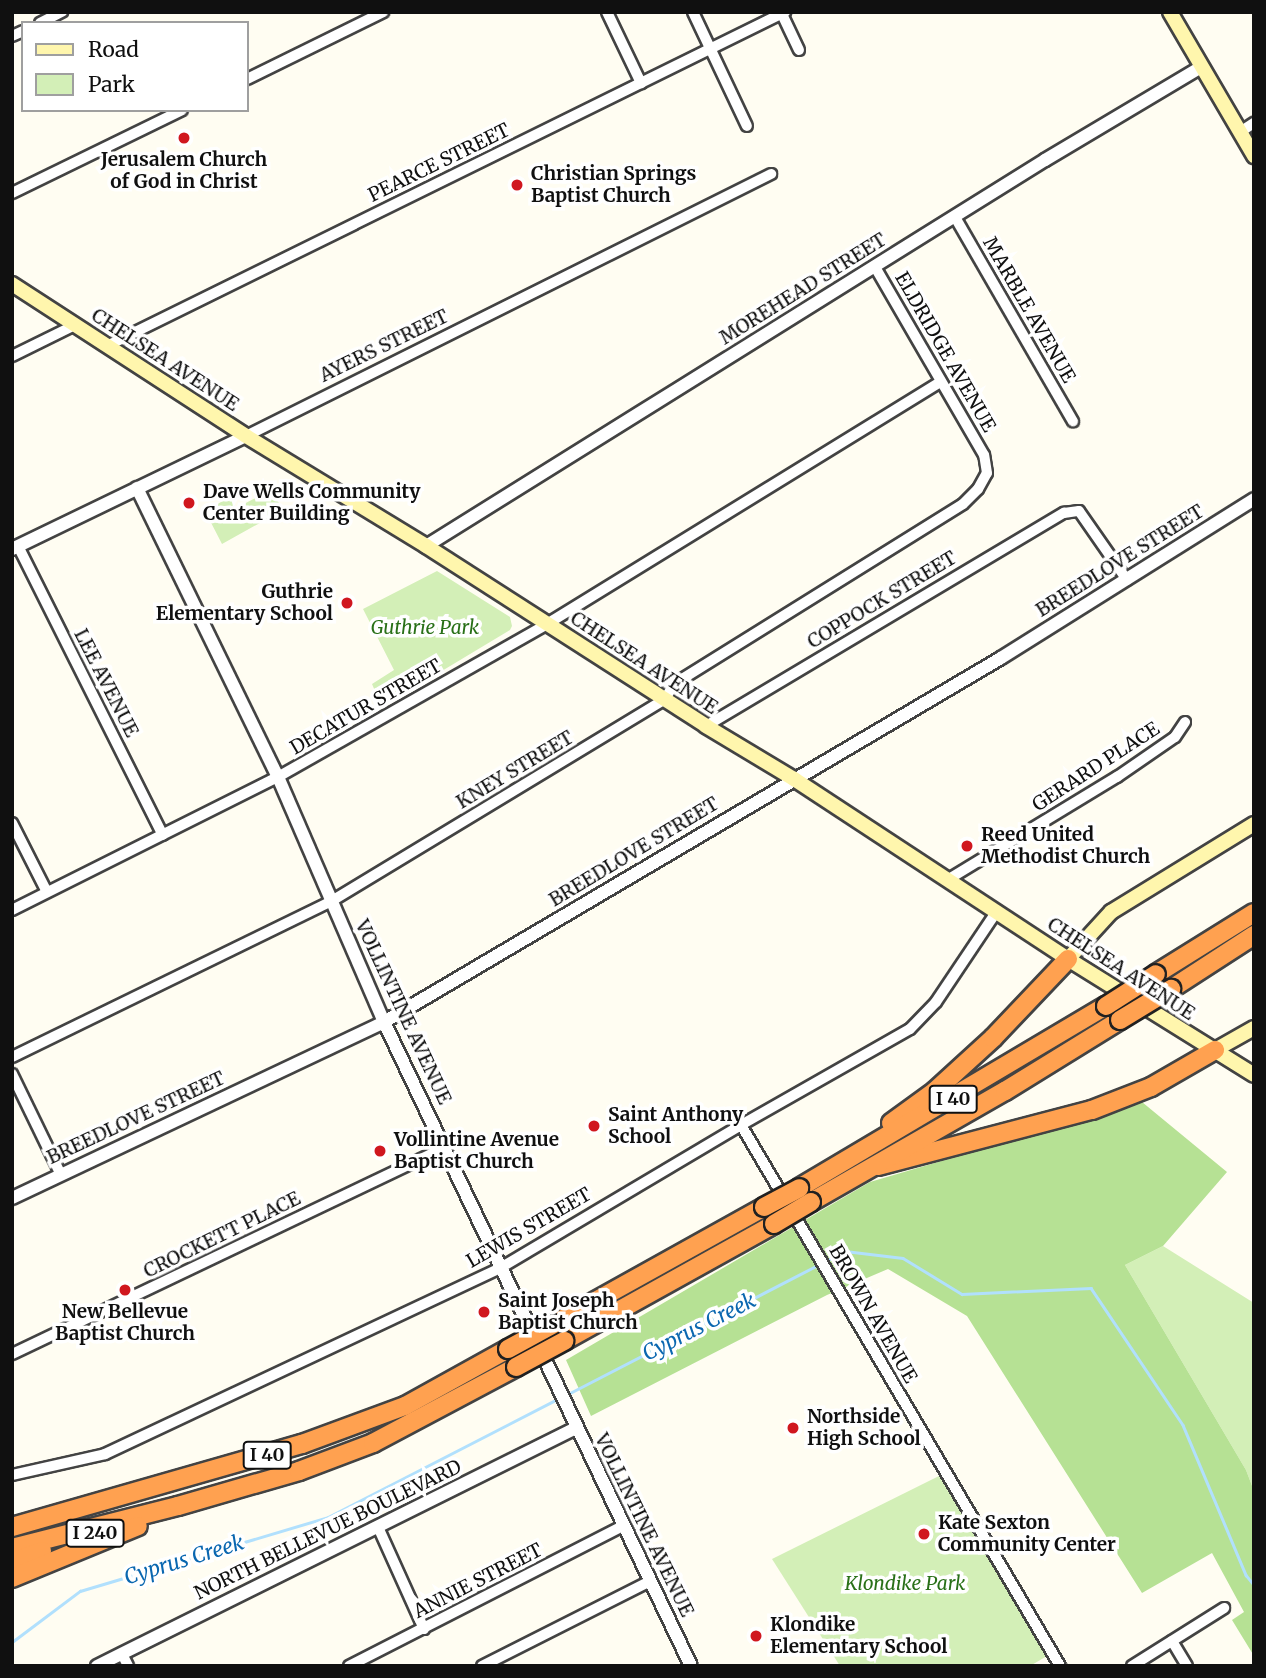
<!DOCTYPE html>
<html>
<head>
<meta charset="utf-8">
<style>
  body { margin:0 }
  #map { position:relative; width:1266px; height:1678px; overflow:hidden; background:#fffdf2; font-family:Merriweather,serif }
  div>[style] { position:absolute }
  .green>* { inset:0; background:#d3efb7 }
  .forest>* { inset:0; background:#b6e194 }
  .stream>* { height:2.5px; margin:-1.25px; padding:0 1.25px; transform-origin:1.25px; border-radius:1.25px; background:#b1e0fd }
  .roads { filter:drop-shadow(2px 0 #434343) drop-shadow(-2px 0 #434343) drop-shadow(0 2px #434343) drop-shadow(0 -2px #434343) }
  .minor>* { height:10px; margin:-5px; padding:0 5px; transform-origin:5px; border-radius:5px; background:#fff }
  .tertiary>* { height:12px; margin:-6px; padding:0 6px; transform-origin:6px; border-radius:6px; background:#fff }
  .secondary>* { height:14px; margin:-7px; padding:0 7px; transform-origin:7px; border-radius:7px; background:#fff6ad }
  .motorway>* { height:18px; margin:-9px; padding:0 9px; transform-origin:9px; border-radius:9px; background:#ffa150 }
  .bridges { filter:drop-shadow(2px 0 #212121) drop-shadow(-2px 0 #212121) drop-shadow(0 2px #212121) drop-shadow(0 -2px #212121) }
  .motorway-bridge>* { height:18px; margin:-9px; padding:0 9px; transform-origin:9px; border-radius:9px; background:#ffa150 }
  .dots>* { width:19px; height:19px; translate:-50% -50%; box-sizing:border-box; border:4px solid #fff; border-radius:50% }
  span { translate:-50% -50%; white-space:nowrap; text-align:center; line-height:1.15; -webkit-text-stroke:7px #fff; paint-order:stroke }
  .shield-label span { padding:2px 5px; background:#fff; border:2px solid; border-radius:5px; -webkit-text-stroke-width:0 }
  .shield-label { font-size:18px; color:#101010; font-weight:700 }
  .poi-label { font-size:19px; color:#101010; font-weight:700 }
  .left { translate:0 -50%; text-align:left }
  .right { translate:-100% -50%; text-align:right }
  .street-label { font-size:19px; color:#101010 }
  .park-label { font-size:19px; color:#297018; font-style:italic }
  .water-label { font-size:21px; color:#0a67b0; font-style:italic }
  .frame { position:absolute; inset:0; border:14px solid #101010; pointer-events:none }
  .legend { position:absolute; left:21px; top:21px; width:228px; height:91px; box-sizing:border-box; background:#fff; border:2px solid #9f9f9f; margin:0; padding:9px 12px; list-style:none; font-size:21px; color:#101010 }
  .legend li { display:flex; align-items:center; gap:14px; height:35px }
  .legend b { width:35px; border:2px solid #9f9f9f }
</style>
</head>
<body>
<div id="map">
  <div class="green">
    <i style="clip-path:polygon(271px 490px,283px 510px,222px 544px,205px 511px,230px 497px,236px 508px)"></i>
    <i style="clip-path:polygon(437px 571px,510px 617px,512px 626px,510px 630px,382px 707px,372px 684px,394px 670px,363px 609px)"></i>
    <i style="clip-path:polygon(1163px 1246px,1254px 1303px,1254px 1491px,1246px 1470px,1125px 1265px)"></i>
    <i style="clip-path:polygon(939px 1476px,1047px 1656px,1030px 1666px,840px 1666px,772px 1559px)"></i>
  </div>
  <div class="forest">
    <i style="clip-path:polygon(1142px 1102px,1227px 1172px,1163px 1246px,1125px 1265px,1246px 1470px,1254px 1491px,1254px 1656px,1232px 1620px,1244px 1612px,1212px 1553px,1142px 1593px,967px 1316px,888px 1269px,827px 1295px,591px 1416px,566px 1360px,870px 1182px)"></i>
  </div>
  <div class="stream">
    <i style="left:824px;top:1262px;width:24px;rotate:-28deg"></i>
    <i style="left:845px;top:1251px;width:58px;rotate:6.9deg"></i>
    <i style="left:903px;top:1258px;width:69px;rotate:31.4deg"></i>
    <i style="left:962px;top:1294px;width:129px;rotate:-2.7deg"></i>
    <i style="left:1091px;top:1288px;width:165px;rotate:56.1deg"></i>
    <i style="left:1183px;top:1425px;width:163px;rotate:67.2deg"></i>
    <i style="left:1246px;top:1575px;width:13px;rotate:51deg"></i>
    <i style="left:566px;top:1395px;width:284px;rotate:-27.3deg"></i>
    <i style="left:12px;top:1642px;width:85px;rotate:-36.9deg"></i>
    <i style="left:80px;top:1591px;width:259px;rotate:-16.6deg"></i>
    <i style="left:328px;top:1517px;width:261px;rotate:-27.2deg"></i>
  </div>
  <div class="roads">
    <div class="minor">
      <i style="left:607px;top:12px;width:79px;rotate:64.4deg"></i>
      <i style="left:693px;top:12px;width:126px;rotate:64.7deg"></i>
      <i style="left:781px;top:12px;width:42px;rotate:64.7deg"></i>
      <i style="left:40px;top:23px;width:25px;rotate:-27deg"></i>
      <i style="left:12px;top:36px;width:12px;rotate:-24deg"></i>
      <i style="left:247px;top:79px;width:152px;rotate:-26.2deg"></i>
      <i style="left:1240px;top:132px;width:17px;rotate:-33deg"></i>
      <i style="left:12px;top:193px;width:189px;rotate:-26deg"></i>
      <i style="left:955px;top:217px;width:236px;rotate:60deg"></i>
      <i style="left:109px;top:345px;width:754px;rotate:-26.23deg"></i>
      <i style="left:12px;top:356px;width:70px;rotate:-26.2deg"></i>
      <i style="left:246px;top:436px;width:587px;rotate:-26.52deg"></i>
      <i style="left:18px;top:546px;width:323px;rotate:63.4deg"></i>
      <i style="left:706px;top:726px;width:417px;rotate:-30.8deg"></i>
      <i style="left:1064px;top:513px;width:15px;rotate:-8deg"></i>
      <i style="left:1079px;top:511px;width:84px;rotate:55.2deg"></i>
      <i style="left:12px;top:823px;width:77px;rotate:63.1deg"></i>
      <i style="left:949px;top:879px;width:197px;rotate:-31.3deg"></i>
      <i style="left:1117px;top:777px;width:70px;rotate:-34.6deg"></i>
      <i style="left:1175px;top:737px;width:18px;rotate:-56deg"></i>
      <i style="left:12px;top:910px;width:297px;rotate:-26.6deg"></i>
      <i style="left:278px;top:777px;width:309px;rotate:-29.6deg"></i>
      <i style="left:547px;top:624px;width:462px;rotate:-31.6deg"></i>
      <i style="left:12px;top:1057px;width:354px;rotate:-26deg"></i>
      <i style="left:330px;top:902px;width:392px;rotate:-31.2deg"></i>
      <i style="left:665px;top:699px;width:17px;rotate:-59deg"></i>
      <i style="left:674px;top:684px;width:340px;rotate:-31.9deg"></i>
      <i style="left:963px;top:504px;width:21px;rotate:-45deg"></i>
      <i style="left:978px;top:489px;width:18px;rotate:-61deg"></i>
      <i style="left:987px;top:473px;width:18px;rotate:-99deg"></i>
      <i style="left:984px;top:455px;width:217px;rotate:-120.1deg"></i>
      <i style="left:12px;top:1074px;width:112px;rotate:64.1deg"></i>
      <i style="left:741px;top:1125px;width:628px;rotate:59.47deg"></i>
      <i style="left:12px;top:1354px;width:481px;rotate:-25.5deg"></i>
      <i style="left:12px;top:1475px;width:95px;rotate:-12.7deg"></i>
      <i style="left:105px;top:1454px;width:439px;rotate:-25.2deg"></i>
      <i style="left:502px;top:1267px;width:278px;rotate:-30.7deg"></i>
      <i style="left:741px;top:1125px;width:194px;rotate:-29.6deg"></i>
      <i style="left:910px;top:1029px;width:37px;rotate:-46deg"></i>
      <i style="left:936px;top:1002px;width:110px;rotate:-56.2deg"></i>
      <i style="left:378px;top:1527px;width:112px;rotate:65.7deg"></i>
      <i style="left:1172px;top:1641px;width:29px;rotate:59deg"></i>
      <i style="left:122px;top:1654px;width:13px;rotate:63deg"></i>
      <i style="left:349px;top:1666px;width:308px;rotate:-27.1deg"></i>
      <i style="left:482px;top:1666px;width:188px;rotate:-26.8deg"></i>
      <i style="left:1132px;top:1666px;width:109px;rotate:-32.2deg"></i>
    </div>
    <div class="tertiary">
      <i style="left:137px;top:488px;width:322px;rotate:64deg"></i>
      <i style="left:278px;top:777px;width:267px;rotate:66.6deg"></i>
      <i style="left:384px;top:1022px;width:713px;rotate:64.51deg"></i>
      <i style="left:426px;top:546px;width:729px;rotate:-31.95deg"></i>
      <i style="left:1045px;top:160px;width:182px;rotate:-30.8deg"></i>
      <i style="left:12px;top:549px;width:260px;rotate:-25.8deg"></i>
      <i style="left:12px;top:1198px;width:412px;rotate:-25.3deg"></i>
      <i style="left:384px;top:1022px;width:716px;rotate:-30.54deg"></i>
      <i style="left:1001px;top:658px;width:299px;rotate:-32.1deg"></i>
      <i style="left:97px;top:1666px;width:535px;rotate:-26.42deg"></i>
    </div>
    <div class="secondary">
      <i style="left:1170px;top:12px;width:167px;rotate:59.7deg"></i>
      <i style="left:12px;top:284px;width:279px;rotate:33deg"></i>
      <i style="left:246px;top:436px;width:211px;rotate:31.4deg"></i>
      <i style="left:426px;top:546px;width:333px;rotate:32.7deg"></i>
      <i style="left:706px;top:726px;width:103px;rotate:31.1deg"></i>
      <i style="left:794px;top:779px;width:328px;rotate:33.3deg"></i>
      <i style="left:1068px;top:959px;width:219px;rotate:31.9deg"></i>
      <i style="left:1068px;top:959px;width:64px;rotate:-47.5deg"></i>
      <i style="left:1111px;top:912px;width:168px;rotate:-31.6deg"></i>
      <i style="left:1215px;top:1050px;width:45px;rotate:-29.4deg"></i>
    </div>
    <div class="motorway">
      <i style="left:1156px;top:974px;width:115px;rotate:-31.9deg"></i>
      <i style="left:1171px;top:989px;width:99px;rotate:-33deg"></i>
      <i style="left:891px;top:1123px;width:54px;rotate:-36deg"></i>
      <i style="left:935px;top:1091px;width:79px;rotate:-42.4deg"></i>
      <i style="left:993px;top:1038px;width:109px;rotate:-46.5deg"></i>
      <i style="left:878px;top:1166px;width:221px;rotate:-14.7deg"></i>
      <i style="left:1092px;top:1110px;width:63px;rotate:-21.3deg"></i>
      <i style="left:1151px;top:1087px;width:74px;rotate:-30deg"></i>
      <i style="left:799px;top:1188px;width:357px;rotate:-30.7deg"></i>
      <i style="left:811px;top:1202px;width:224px;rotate:-29.8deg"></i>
      <i style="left:1005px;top:1091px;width:135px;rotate:-31.7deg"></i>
      <i style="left:554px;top:1324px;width:240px;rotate:-29.1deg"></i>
      <i style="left:564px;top:1341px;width:240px;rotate:-29.1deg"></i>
      <i style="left:12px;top:1527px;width:302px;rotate:-16deg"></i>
      <i style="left:302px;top:1444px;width:110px;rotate:-20.3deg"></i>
      <i style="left:405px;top:1406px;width:118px;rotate:-29deg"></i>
      <i style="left:12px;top:1548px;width:171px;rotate:-14.2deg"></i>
      <i style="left:178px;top:1506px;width:126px;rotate:-16.1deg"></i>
      <i style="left:299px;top:1471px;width:79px;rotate:-20.7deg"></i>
      <i style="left:373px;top:1443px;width:162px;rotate:-28deg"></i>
      <i style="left:12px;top:1562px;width:32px;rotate:-20deg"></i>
      <i style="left:12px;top:1578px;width:136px;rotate:-22.4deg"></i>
    </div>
  </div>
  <div class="bridges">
    <div class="motorway-bridge">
      <i style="left:1106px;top:1006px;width:59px;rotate:-32.6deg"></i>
      <i style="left:1120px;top:1020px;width:60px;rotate:-31.3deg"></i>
      <i style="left:764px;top:1207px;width:40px;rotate:-28deg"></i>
      <i style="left:774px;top:1224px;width:43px;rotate:-30.7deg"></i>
      <i style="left:508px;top:1349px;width:52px;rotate:-28.5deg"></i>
      <i style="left:516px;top:1367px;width:55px;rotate:-28.4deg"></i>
    </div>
  </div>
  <div class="dots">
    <i style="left:184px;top:138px;background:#d0171f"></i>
    <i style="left:517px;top:185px;background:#d0171f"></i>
    <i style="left:189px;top:503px;background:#d0171f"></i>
    <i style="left:347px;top:603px;background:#d0171f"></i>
    <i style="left:967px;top:846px;background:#d0171f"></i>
    <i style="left:594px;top:1126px;background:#d0171f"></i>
    <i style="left:380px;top:1151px;background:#d0171f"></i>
    <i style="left:125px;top:1290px;background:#d0171f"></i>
    <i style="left:484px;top:1312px;background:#d0171f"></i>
    <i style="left:793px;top:1428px;background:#d0171f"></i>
    <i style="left:924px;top:1534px;background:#d0171f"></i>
    <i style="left:756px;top:1636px;background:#d0171f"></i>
  </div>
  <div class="shield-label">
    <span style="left:953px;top:1099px">I 40</span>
    <span style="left:267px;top:1455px">I 40</span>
    <span style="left:95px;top:1533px">I 240</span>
  </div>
  <div class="poi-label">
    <span style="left:184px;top:171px">Jerusalem Church<br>of God in Christ</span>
    <span class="left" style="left:531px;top:185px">Christian Springs<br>Baptist Church</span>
    <span class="left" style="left:203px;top:503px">Dave Wells Community<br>Center Building</span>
    <span class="right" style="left:333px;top:603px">Guthrie<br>Elementary School</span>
    <span class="left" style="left:981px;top:846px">Reed United<br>Methodist Church</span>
    <span class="left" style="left:608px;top:1126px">Saint Anthony<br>School</span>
    <span class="left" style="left:394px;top:1151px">Vollintine Avenue<br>Baptist Church</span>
    <span class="left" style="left:498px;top:1312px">Saint Joseph<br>Baptist Church</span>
    <span style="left:125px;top:1323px">New Bellevue<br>Baptist Church</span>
    <span class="left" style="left:807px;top:1428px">Northside<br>High School</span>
    <span class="left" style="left:938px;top:1534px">Kate Sexton<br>Community Center</span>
    <span class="left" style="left:770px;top:1636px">Klondike<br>Elementary School</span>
  </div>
  <div class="street-label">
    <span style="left:439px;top:163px;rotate:-26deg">PEARCE STREET</span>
    <span style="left:803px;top:289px;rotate:-32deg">MOREHEAD STREET</span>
    <span style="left:1029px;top:310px;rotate:60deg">MARBLE AVENUE</span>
    <span style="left:384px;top:346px;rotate:-26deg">AYERS STREET</span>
    <span style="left:945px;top:352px;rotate:60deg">ELDRIDGE AVENUE</span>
    <span style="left:165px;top:360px;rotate:33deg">CHELSEA AVENUE</span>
    <span style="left:1120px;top:561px;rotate:-32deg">BREEDLOVE STREET</span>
    <span style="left:882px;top:600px;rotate:-31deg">COPPOCK STREET</span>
    <span style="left:644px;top:663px;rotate:33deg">CHELSEA AVENUE</span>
    <span style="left:106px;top:683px;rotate:63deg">LEE AVENUE</span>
    <span style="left:366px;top:707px;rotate:-30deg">DECATUR STREET</span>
    <span style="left:1096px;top:767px;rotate:-33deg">GERARD PLACE</span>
    <span style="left:515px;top:770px;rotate:-31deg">KNEY STREET</span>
    <span style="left:634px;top:852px;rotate:-31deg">BREEDLOVE STREET</span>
    <span style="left:1121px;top:969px;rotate:33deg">CHELSEA AVENUE</span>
    <span style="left:403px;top:1012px;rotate:65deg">VOLLINTINE AVENUE</span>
    <span style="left:136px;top:1118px;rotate:-25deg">BREEDLOVE STREET</span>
    <span style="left:529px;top:1228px;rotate:-30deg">LEWIS STREET</span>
    <span style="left:222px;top:1235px;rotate:-26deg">CROCKETT PLACE</span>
    <span style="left:873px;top:1314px;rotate:60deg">BROWN AVENUE</span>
    <span style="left:644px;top:1525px;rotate:64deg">VOLLINTINE AVENUE</span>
    <span style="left:328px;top:1530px;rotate:-26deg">NORTH BELLEVUE BOULEVARD</span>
    <span style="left:478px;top:1581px;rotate:-27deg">ANNIE STREET</span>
  </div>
  <div class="park-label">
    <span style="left:425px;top:628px">Guthrie Park</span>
    <span style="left:905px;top:1584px">Klondike Park</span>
  </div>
  <div class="water-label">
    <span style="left:699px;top:1327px;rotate:-27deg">Cyprus Creek</span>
    <span style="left:184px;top:1560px;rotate:-17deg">Cyprus Creek</span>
  </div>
  <div class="frame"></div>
  <ul class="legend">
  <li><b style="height:9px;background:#fff6ad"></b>Road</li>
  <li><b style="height:19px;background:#d3efb7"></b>Park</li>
  </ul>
</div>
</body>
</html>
